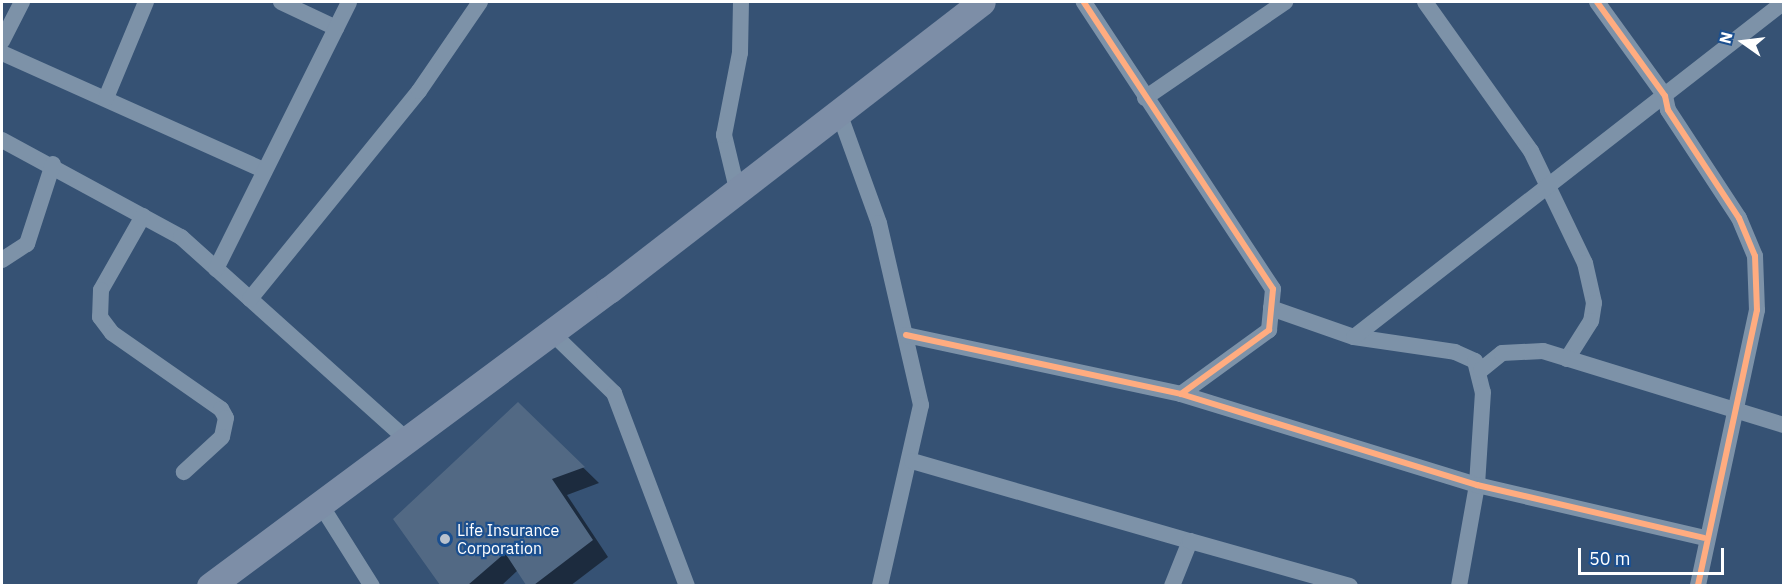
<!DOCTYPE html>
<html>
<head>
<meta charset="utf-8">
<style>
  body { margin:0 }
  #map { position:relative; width:1785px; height:587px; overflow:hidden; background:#365274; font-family:"IBM Plex Sans",sans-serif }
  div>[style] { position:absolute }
  .shadow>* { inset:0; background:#0007 }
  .building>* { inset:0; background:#526984 }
  .minor>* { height:16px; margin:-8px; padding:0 8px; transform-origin:8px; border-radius:8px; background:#7d92a8 }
  .primary>* { height:27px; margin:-13.5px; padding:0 13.5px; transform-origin:13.5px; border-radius:13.5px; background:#7d8ea7 }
  .cycleway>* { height:6px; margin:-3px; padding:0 3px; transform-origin:3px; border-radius:3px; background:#ffac80 }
  .dots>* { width:16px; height:16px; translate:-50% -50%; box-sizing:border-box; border:3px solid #1b4f8f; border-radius:50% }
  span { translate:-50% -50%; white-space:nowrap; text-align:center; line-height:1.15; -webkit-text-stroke:4.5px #1b4f8f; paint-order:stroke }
  .poi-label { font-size:16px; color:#fff }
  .left { translate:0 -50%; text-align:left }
  .frame { position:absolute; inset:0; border:3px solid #fff; pointer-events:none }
  .north { position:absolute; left:1713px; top:12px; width:60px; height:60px; -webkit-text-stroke:4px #1b4f8f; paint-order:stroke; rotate:284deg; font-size:16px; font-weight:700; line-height:24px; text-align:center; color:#fff }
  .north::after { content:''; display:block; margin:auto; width:21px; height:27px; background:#fff; clip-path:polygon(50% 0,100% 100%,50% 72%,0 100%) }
  .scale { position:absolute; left:1578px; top:548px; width:146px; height:27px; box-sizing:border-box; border:3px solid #fff; border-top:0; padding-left:8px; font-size:18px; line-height:21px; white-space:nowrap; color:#fff; -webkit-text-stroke:4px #1b4f8f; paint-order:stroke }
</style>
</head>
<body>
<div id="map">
  <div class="shadow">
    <i style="clip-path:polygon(518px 404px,599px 483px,567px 495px,608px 557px,570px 586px,528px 586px,518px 570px,501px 586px,442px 586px,395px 520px)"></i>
  </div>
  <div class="building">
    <i style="clip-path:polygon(518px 402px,585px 467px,552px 479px,593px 540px,534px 585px,526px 585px,505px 553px,468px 585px,440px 585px,393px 519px)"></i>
  </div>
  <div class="minor">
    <i style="left:281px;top:2px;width:61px;rotate:25.3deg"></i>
    <i style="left:1425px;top:2px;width:183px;rotate:54.6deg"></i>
    <i style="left:1531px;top:151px;width:124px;rotate:64.3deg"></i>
    <i style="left:1585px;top:263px;width:41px;rotate:77.3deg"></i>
    <i style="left:1594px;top:303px;width:18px;rotate:99deg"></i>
    <i style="left:1591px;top:321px;width:45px;rotate:122.3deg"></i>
    <i style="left:1597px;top:2px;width:116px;rotate:54.1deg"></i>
    <i style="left:1665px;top:96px;width:14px;rotate:78deg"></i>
    <i style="left:1668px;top:110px;width:129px;rotate:56.7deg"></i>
    <i style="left:1739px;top:218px;width:41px;rotate:67.2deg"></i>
    <i style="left:1755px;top:256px;width:54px;rotate:87.9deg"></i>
    <i style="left:1757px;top:310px;width:282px;rotate:102.1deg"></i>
    <i style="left:2px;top:41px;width:44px;rotate:-62.9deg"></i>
    <i style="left:2px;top:53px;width:287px;rotate:24.1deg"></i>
    <i style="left:106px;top:98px;width:104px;rotate:-67.4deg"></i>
    <i style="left:1145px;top:98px;width:170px;rotate:-34.4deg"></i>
    <i style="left:838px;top:110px;width:120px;rotate:70.1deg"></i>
    <i style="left:879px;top:223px;width:187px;rotate:77deg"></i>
    <i style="left:921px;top:405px;width:186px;rotate:102.8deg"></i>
    <i style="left:2px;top:140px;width:204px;rotate:28.5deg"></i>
    <i style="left:181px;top:237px;width:300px;rotate:41.9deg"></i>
    <i style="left:737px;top:189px;width:56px;rotate:-103.5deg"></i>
    <i style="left:724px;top:135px;width:84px;rotate:-79deg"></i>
    <i style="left:740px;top:53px;width:51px;rotate:-88.9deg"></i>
    <i style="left:143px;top:216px;width:85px;rotate:119.6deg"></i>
    <i style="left:101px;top:290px;width:27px;rotate:92deg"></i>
    <i style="left:100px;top:317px;width:20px;rotate:53deg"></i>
    <i style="left:112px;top:333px;width:133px;rotate:34.9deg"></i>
    <i style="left:221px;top:409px;width:10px;rotate:61deg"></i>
    <i style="left:226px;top:418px;width:19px;rotate:102deg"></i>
    <i style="left:222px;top:437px;width:52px;rotate:137.4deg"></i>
    <i style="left:2px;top:260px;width:30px;rotate:-33deg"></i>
    <i style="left:27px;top:244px;width:84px;rotate:-72deg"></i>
    <i style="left:216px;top:269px;width:298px;rotate:-63.5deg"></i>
    <i style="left:250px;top:299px;width:268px;rotate:-50.9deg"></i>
    <i style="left:419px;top:91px;width:108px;rotate:-55.6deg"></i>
    <i style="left:1271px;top:308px;width:88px;rotate:19.3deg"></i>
    <i style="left:1354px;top:337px;width:102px;rotate:8.4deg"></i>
    <i style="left:1455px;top:352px;width:22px;rotate:24deg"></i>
    <i style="left:1475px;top:361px;width:32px;rotate:76deg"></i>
    <i style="left:1483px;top:392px;width:93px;rotate:93.7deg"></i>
    <i style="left:1477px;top:485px;width:103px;rotate:100.1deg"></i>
    <i style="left:551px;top:332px;width:88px;rotate:44.1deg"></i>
    <i style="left:614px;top:393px;width:206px;rotate:69.3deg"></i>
    <i style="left:906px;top:335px;width:281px;rotate:12.1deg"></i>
    <i style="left:1181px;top:394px;width:109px;rotate:-36deg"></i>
    <i style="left:1269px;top:330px;width:41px;rotate:-84.4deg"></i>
    <i style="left:1273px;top:289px;width:344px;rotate:-123.4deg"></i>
    <i style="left:1354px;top:337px;width:545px;rotate:-37.92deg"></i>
    <i style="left:1481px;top:370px;width:27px;rotate:-39deg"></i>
    <i style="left:1502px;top:353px;width:41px;rotate:-2.8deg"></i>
    <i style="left:1543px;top:351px;width:252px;rotate:17.1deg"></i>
    <i style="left:1181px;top:394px;width:310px;rotate:17.1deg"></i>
    <i style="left:1477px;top:485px;width:233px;rotate:13.1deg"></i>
    <i style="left:912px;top:461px;width:289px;rotate:16.1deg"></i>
    <i style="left:1190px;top:541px;width:48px;rotate:111.8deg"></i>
    <i style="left:319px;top:502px;width:99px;rotate:57.8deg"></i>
    <i style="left:1190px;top:541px;width:166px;rotate:15.7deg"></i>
  </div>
  <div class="primary">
    <i style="left:210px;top:586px;width:497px;rotate:-36.6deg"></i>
    <i style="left:609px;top:290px;width:471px;rotate:-37.7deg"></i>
  </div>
  <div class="cycleway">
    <i style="left:1597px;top:2px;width:116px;rotate:54.1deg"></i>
    <i style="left:1665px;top:96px;width:14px;rotate:78deg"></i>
    <i style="left:1668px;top:110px;width:129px;rotate:56.7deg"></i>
    <i style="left:1739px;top:218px;width:41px;rotate:67.2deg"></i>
    <i style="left:1755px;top:256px;width:54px;rotate:87.9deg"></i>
    <i style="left:1757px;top:310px;width:282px;rotate:102.1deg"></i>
    <i style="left:906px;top:335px;width:281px;rotate:12.1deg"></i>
    <i style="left:1181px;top:394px;width:109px;rotate:-36deg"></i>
    <i style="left:1269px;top:330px;width:41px;rotate:-84.4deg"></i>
    <i style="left:1273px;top:289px;width:344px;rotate:-123.4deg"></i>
    <i style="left:1181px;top:394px;width:310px;rotate:17.1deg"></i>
    <i style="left:1477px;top:485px;width:233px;rotate:13.1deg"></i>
  </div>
  <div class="dots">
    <i style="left:445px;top:539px;background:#b9c2ce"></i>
  </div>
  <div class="poi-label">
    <span class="left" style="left:457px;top:539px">Life Insurance<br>Corporation</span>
  </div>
  <div class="frame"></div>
  <div class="north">N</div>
  <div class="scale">50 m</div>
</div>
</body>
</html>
